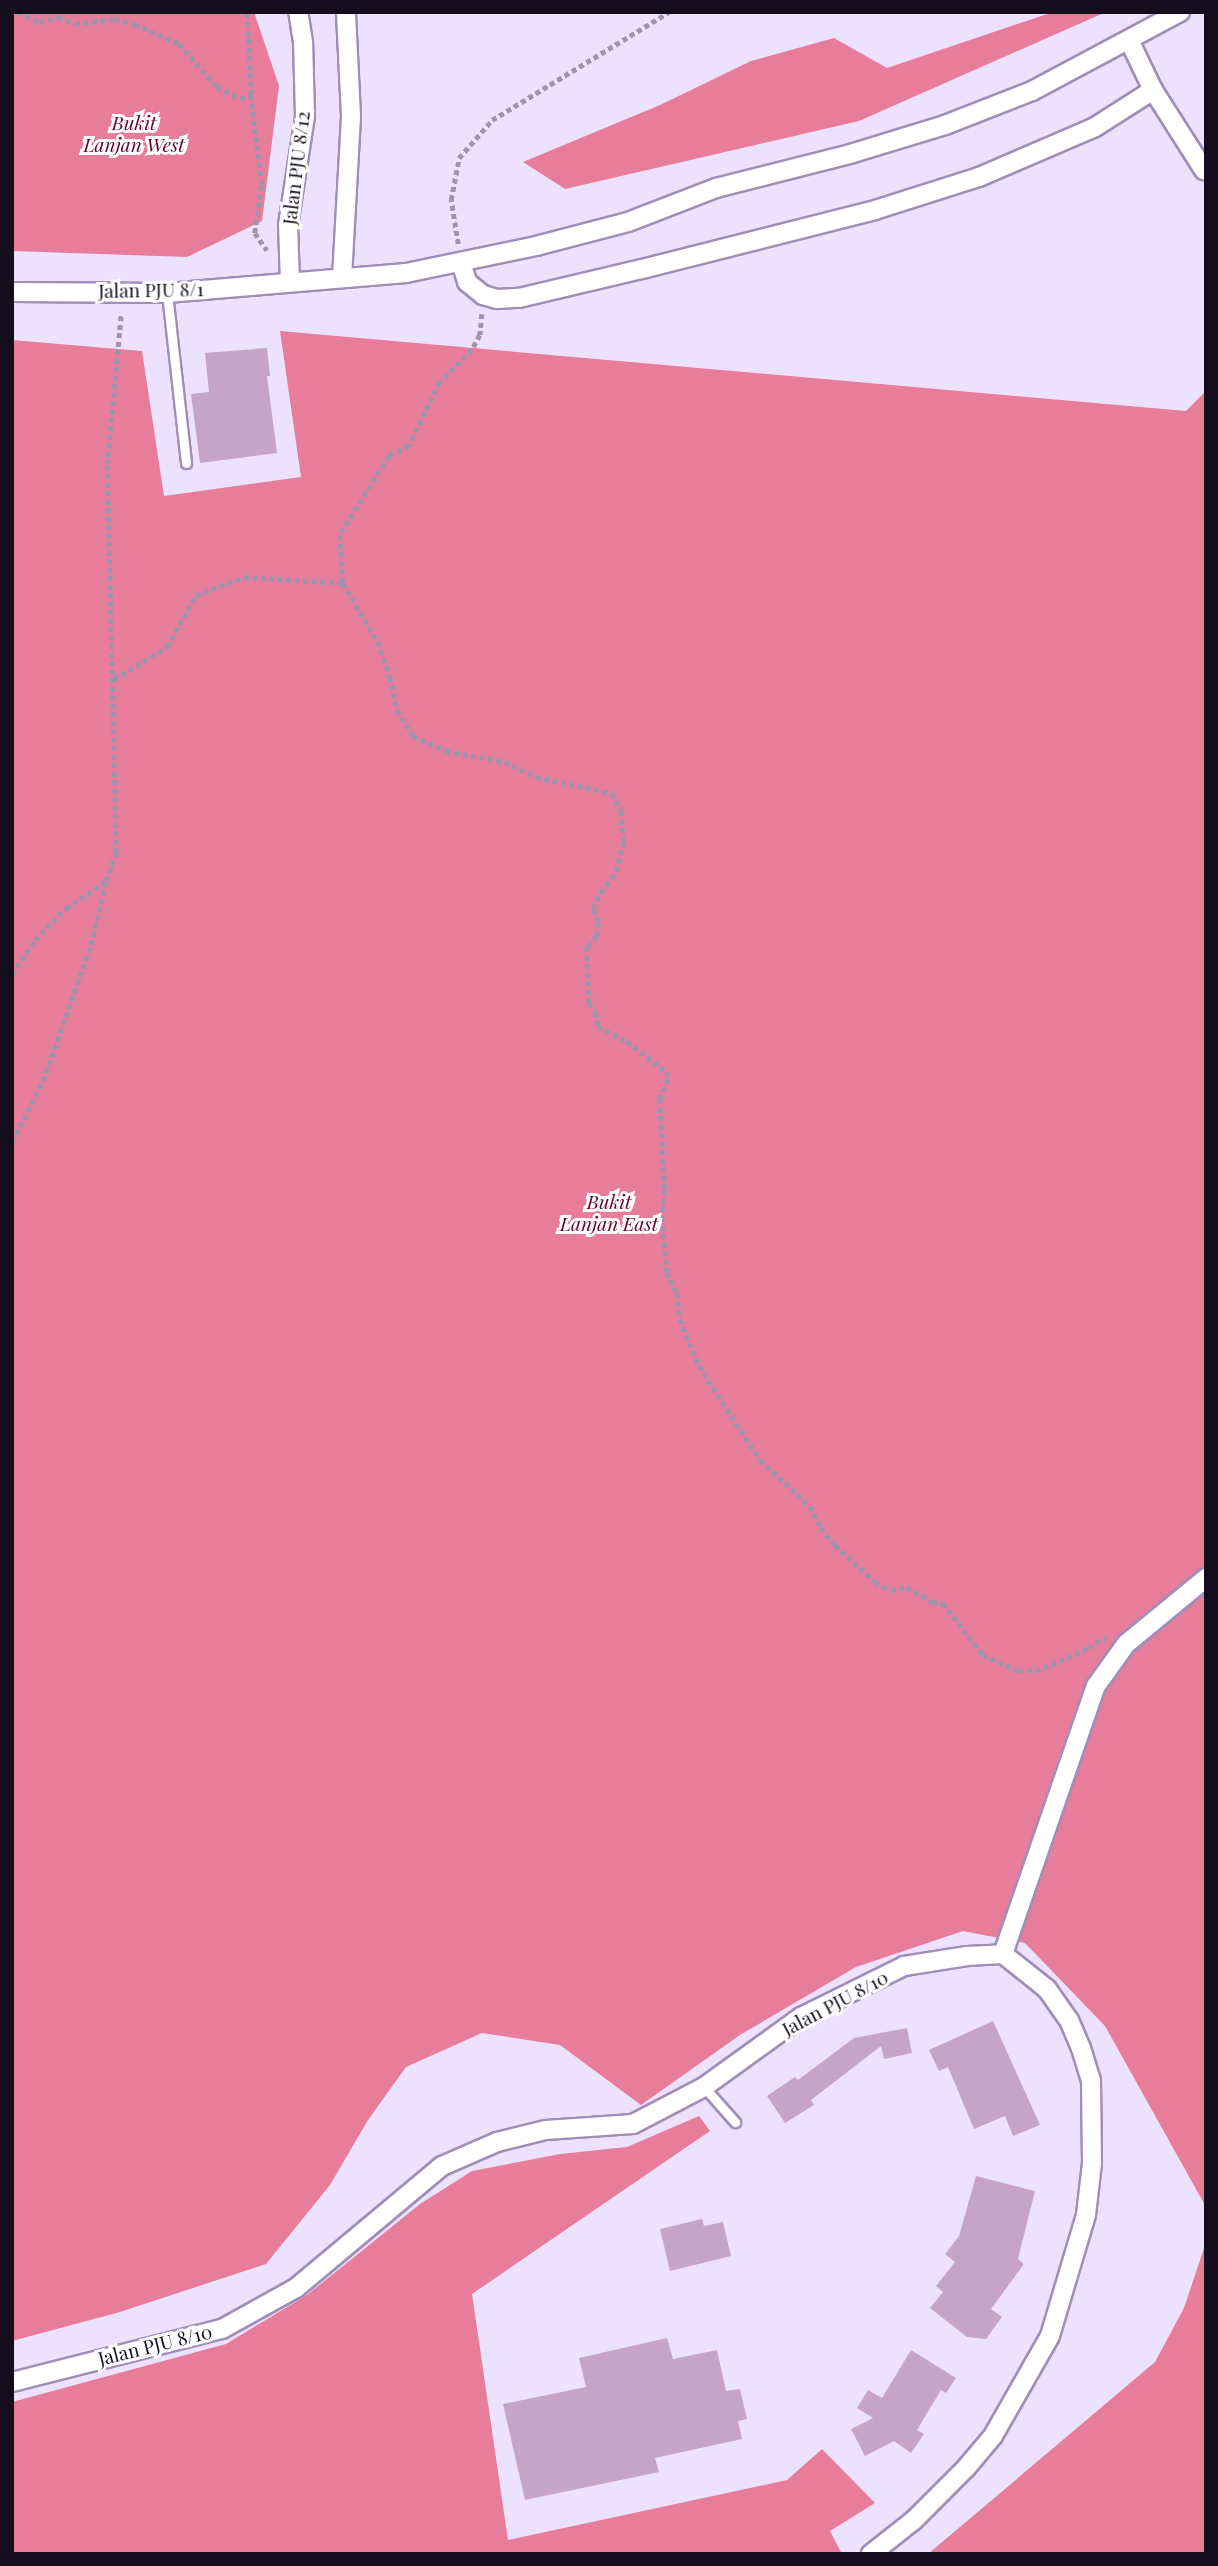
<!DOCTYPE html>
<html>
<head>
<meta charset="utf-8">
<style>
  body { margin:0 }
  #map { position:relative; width:1218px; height:2566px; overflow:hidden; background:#ede2fe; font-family:"Playfair Display",serif }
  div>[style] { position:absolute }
  .forest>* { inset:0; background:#e87d9b }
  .building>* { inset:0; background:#c6a3c9 }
  .path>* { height:4.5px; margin-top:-2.25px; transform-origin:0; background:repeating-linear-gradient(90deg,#9e94ac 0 5px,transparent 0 8.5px) }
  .roads { filter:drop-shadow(2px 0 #a08eb9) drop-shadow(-2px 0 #a08eb9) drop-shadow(0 2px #a08eb9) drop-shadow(0 -2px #a08eb9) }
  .lane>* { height:9px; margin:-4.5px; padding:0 4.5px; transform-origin:4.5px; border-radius:4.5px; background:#fff }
  .street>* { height:18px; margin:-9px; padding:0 9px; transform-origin:9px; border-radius:9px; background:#fff }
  span { translate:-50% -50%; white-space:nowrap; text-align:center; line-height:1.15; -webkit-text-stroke:6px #fff; paint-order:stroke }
  .park-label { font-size:19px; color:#62002b; font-style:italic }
  .street-label { font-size:19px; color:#140d1d }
  .frame { position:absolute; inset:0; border:14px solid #140d1d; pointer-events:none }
</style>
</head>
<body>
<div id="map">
  <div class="forest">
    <i style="clip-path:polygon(12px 12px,254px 12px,279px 86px,262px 221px,187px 257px,12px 251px)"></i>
    <i style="clip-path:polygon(1053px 12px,1106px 12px,859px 121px,565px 189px,523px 162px,660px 105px,751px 61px,834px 38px,887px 68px)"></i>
    <i style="clip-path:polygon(280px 331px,1186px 411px,1206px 391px,1206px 2207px,1105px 2026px,1025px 1943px,963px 1931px,856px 1967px,740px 2035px,641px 2105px,560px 2045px,482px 2033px,406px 2067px,368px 2120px,330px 2185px,266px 2264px,120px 2312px,12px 2341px,12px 340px,142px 351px,164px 496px,301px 477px)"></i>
    <i style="clip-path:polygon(699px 2116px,710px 2131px,472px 2294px,508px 2540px,787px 2480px,822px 2449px,875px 2503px,830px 2531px,842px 2554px,12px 2554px,12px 2402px,226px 2344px,307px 2295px,420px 2204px,472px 2171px,560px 2154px,627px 2147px)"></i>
    <i style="clip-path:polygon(1206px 2242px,1206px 2554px,928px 2554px,1155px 2362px,1184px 2308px)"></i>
  </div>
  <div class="building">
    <i style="clip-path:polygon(267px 348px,270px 376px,267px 376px,277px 453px,200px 463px,191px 394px,209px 392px,205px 353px)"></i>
    <i style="clip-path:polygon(993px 2021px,1040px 2125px,1013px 2136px,1005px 2116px,974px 2129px,948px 2067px,939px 2071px,929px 2050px)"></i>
    <i style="clip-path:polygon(907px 2028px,912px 2053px,884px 2059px,881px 2046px,811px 2100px,814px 2105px,785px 2123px,767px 2096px,795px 2077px,798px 2080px,854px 2038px)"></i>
    <i style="clip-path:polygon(976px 2176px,1035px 2191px,1018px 2259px,1024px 2264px,991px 2309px,1002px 2317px,986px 2339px,967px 2337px,930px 2308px,943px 2292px,936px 2286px,955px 2262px,945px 2254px,959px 2236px)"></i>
    <i style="clip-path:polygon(702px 2219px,704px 2226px,723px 2222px,731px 2256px,670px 2271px,660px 2229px)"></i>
    <i style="clip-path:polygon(667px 2338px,673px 2359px,717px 2350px,726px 2391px,740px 2389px,747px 2419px,738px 2421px,742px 2439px,655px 2458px,659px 2472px,525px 2500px,503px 2404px,586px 2387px,579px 2358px)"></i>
    <i style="clip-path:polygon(911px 2350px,956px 2378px,946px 2393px,941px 2390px,917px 2430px,924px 2434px,911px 2453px,894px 2441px,865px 2456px,851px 2429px,873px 2418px,857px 2408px,868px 2390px,882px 2398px)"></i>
  </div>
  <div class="path">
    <i style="left:18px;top:12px;width:23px;rotate:25deg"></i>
    <i style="left:39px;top:22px;width:20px;rotate:-15deg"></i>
    <i style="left:58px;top:17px;width:18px;rotate:22deg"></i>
    <i style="left:75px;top:24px;width:40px;rotate:-7.1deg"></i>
    <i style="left:115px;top:19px;width:21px;rotate:14deg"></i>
    <i style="left:135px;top:24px;width:48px;rotate:24.4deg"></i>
    <i style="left:179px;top:44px;width:57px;rotate:48.5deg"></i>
    <i style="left:217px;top:87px;width:25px;rotate:26deg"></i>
    <i style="left:240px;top:98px;width:11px;rotate:-15deg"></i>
    <i style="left:251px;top:95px;width:83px;rotate:-92.8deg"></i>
    <i style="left:251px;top:95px;width:92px;rotate:83.1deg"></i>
    <i style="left:262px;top:186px;width:48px;rotate:98.5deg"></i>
    <i style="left:255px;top:233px;width:21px;rotate:55deg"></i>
    <i style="left:458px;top:244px;width:45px;rotate:-99deg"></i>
    <i style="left:451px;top:200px;width:43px;rotate:-79.2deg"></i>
    <i style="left:459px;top:158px;width:50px;rotate:-49deg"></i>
    <i style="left:492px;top:120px;width:207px;rotate:-31.4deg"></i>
    <i style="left:482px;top:314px;width:21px;rotate:95deg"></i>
    <i style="left:480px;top:335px;width:17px;rotate:118deg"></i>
    <i style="left:472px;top:350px;width:45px;rotate:135deg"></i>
    <i style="left:440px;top:382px;width:71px;rotate:115.8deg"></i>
    <i style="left:409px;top:446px;width:22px;rotate:153deg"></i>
    <i style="left:389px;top:456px;width:93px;rotate:121.8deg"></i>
    <i style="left:340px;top:535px;width:48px;rotate:86.4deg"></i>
    <i style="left:343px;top:583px;width:69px;rotate:59.3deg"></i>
    <i style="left:378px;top:642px;width:36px;rotate:71deg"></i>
    <i style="left:390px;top:676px;width:35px;rotate:78deg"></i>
    <i style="left:397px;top:710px;width:31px;rotate:58deg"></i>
    <i style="left:413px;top:736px;width:36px;rotate:24deg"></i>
    <i style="left:446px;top:751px;width:60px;rotate:10.6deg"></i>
    <i style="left:505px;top:762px;width:34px;rotate:26deg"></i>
    <i style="left:536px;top:777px;width:78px;rotate:11.9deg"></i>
    <i style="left:612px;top:793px;width:20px;rotate:63deg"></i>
    <i style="left:621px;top:811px;width:31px;rotate:84deg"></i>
    <i style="left:624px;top:842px;width:34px;rotate:105deg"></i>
    <i style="left:615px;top:875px;width:18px;rotate:131deg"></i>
    <i style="left:603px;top:889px;width:22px;rotate:117deg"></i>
    <i style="left:593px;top:909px;width:15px;rotate:67deg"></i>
    <i style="left:599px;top:923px;width:13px;rotate:99deg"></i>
    <i style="left:597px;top:936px;width:15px;rotate:132deg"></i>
    <i style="left:587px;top:947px;width:56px;rotate:88deg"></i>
    <i style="left:589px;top:1003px;width:11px;rotate:52deg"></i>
    <i style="left:596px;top:1012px;width:15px;rotate:82deg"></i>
    <i style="left:598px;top:1027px;width:32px;rotate:26deg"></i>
    <i style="left:627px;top:1041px;width:51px;rotate:37.8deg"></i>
    <i style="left:667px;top:1072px;width:7px;rotate:82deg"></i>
    <i style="left:668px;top:1079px;width:22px;rotate:112deg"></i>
    <i style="left:660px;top:1099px;width:91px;rotate:86.9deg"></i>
    <i style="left:665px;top:1190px;width:27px;rotate:96deg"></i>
    <i style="left:662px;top:1217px;width:55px;rotate:84.8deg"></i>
    <i style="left:667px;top:1272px;width:23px;rotate:65deg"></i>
    <i style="left:677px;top:1293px;width:26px;rotate:83deg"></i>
    <i style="left:680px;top:1319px;width:51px;rotate:68deg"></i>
    <i style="left:699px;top:1366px;width:112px;rotate:57deg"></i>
    <i style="left:760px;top:1460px;width:68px;rotate:42.6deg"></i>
    <i style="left:810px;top:1506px;width:25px;rotate:63deg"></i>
    <i style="left:821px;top:1528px;width:22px;rotate:51deg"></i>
    <i style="left:835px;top:1545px;width:54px;rotate:42.8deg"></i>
    <i style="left:875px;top:1582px;width:18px;rotate:27deg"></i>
    <i style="left:891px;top:1590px;width:16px;rotate:-11deg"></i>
    <i style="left:907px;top:1587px;width:29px;rotate:31deg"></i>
    <i style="left:932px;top:1602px;width:11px;rotate:5deg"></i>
    <i style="left:943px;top:1603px;width:66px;rotate:52.4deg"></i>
    <i style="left:983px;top:1655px;width:39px;rotate:24deg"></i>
    <i style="left:1019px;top:1671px;width:17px"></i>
    <i style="left:1036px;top:1671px;width:58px;rotate:-23.5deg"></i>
    <i style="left:1089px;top:1648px;width:17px;rotate:-36deg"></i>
    <i style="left:1103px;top:1638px;width:4px;rotate:14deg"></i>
    <i style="left:114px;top:679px;width:62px;rotate:-31.1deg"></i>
    <i style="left:167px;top:647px;width:60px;rotate:-60.9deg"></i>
    <i style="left:196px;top:595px;width:51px;rotate:-20.6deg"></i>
    <i style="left:244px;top:577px;width:99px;rotate:3.5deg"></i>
    <i style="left:12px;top:974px;width:41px;rotate:-55.9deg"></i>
    <i style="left:35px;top:940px;width:45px;rotate:-45.9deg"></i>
    <i style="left:66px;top:908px;width:47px;rotate:-33.7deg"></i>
    <i style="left:12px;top:1142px;width:68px;rotate:-63.1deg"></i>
    <i style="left:43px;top:1081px;width:144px;rotate:-70.6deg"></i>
    <i style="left:91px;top:945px;width:66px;rotate:-76.8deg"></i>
    <i style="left:106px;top:881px;width:30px;rotate:-70deg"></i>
    <i style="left:116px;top:853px;width:388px;rotate:-91.3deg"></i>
    <i style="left:107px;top:465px;width:153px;rotate:-84.7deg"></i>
  </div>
  <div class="roads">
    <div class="lane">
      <i style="left:167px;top:293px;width:171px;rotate:83.6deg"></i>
      <i style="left:704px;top:2087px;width:47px;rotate:48.5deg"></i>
    </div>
    <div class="street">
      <i style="left:1129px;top:40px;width:55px;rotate:64.4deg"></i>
      <i style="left:1153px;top:90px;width:95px;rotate:57.5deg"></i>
      <i style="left:461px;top:262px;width:21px;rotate:73deg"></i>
      <i style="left:467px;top:282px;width:21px;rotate:39deg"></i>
      <i style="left:483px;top:295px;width:15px;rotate:16deg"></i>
      <i style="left:497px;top:299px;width:22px;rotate:-3deg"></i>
      <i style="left:519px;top:298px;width:126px;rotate:-13.3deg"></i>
      <i style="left:642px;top:269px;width:240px;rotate:-14.2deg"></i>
      <i style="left:875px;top:210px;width:109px;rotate:-17.6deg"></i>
      <i style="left:979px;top:177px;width:126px;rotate:-23.3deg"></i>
      <i style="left:1095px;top:127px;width:69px;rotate:-32.5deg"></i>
      <i style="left:342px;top:278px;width:162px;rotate:-86.8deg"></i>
      <i style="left:351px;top:116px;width:104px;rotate:-92.8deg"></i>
      <i style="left:290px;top:282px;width:57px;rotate:-92deg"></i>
      <i style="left:288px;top:225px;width:110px;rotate:-81.1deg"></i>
      <i style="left:305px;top:116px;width:74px;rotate:-91.5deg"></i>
      <i style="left:303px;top:42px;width:30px;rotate:-99deg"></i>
      <i style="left:12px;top:292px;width:155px;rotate:0.4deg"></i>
      <i style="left:167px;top:293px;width:240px;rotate:-4.8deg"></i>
      <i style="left:406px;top:273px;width:133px;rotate:-11.7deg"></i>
      <i style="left:536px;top:246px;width:95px;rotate:-14.6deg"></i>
      <i style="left:628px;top:222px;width:94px;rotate:-21.1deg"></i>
      <i style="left:716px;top:188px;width:138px;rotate:-14.2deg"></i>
      <i style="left:850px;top:154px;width:99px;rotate:-17deg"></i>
      <i style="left:945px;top:125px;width:93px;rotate:-21.3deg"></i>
      <i style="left:1032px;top:91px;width:168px;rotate:-28.1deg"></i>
      <i style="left:1003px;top:1954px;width:284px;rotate:-70.9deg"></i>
      <i style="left:1096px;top:1686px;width:52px;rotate:-54.5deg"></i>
      <i style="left:1126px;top:1644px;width:104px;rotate:-39.5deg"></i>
      <i style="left:12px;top:2382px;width:217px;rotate:-14.2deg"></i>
      <i style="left:222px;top:2329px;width:85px;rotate:-29deg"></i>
      <i style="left:296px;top:2288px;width:190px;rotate:-39.9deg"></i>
      <i style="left:442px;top:2166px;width:60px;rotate:-23.6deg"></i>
      <i style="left:497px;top:2142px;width:50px;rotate:-13.8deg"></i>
      <i style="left:546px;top:2130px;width:87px;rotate:-3.9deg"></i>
      <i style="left:633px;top:2124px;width:80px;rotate:-27.5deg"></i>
      <i style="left:704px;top:2087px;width:120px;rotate:-35.8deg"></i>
      <i style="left:801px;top:2017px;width:115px;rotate:-26.3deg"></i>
      <i style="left:904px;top:1966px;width:64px;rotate:-9deg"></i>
      <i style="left:967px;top:1956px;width:36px;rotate:-3deg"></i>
      <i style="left:1003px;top:1954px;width:56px;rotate:38.5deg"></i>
      <i style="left:1047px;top:1989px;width:38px;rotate:55deg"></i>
      <i style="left:1069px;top:2020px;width:30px;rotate:67deg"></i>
      <i style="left:1081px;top:2048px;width:34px;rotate:73deg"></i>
      <i style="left:1091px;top:2080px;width:83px;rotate:89.3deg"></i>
      <i style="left:1092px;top:2163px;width:52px;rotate:96.6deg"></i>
      <i style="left:1086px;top:2215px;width:126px;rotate:106.6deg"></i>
      <i style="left:1050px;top:2336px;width:115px;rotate:119.7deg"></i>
      <i style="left:993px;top:2436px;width:42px;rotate:130.2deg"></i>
      <i style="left:966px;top:2468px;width:74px;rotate:135deg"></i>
      <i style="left:914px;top:2520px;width:55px;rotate:141.7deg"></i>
    </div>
  </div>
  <div class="park-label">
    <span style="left:134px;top:134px">Bukit<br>Lanjan West</span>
    <span style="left:609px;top:1213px">Bukit<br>Lanjan East</span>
  </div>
  <div class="street-label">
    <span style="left:296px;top:168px;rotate:-83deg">Jalan PJU 8/12</span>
    <span style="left:151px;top:290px;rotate:-1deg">Jalan PJU 8/1</span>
    <span style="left:835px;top:2003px;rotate:-28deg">Jalan PJU 8/10</span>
    <span style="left:155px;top:2345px;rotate:-14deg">Jalan PJU 8/10</span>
  </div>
  <div class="frame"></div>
</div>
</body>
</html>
